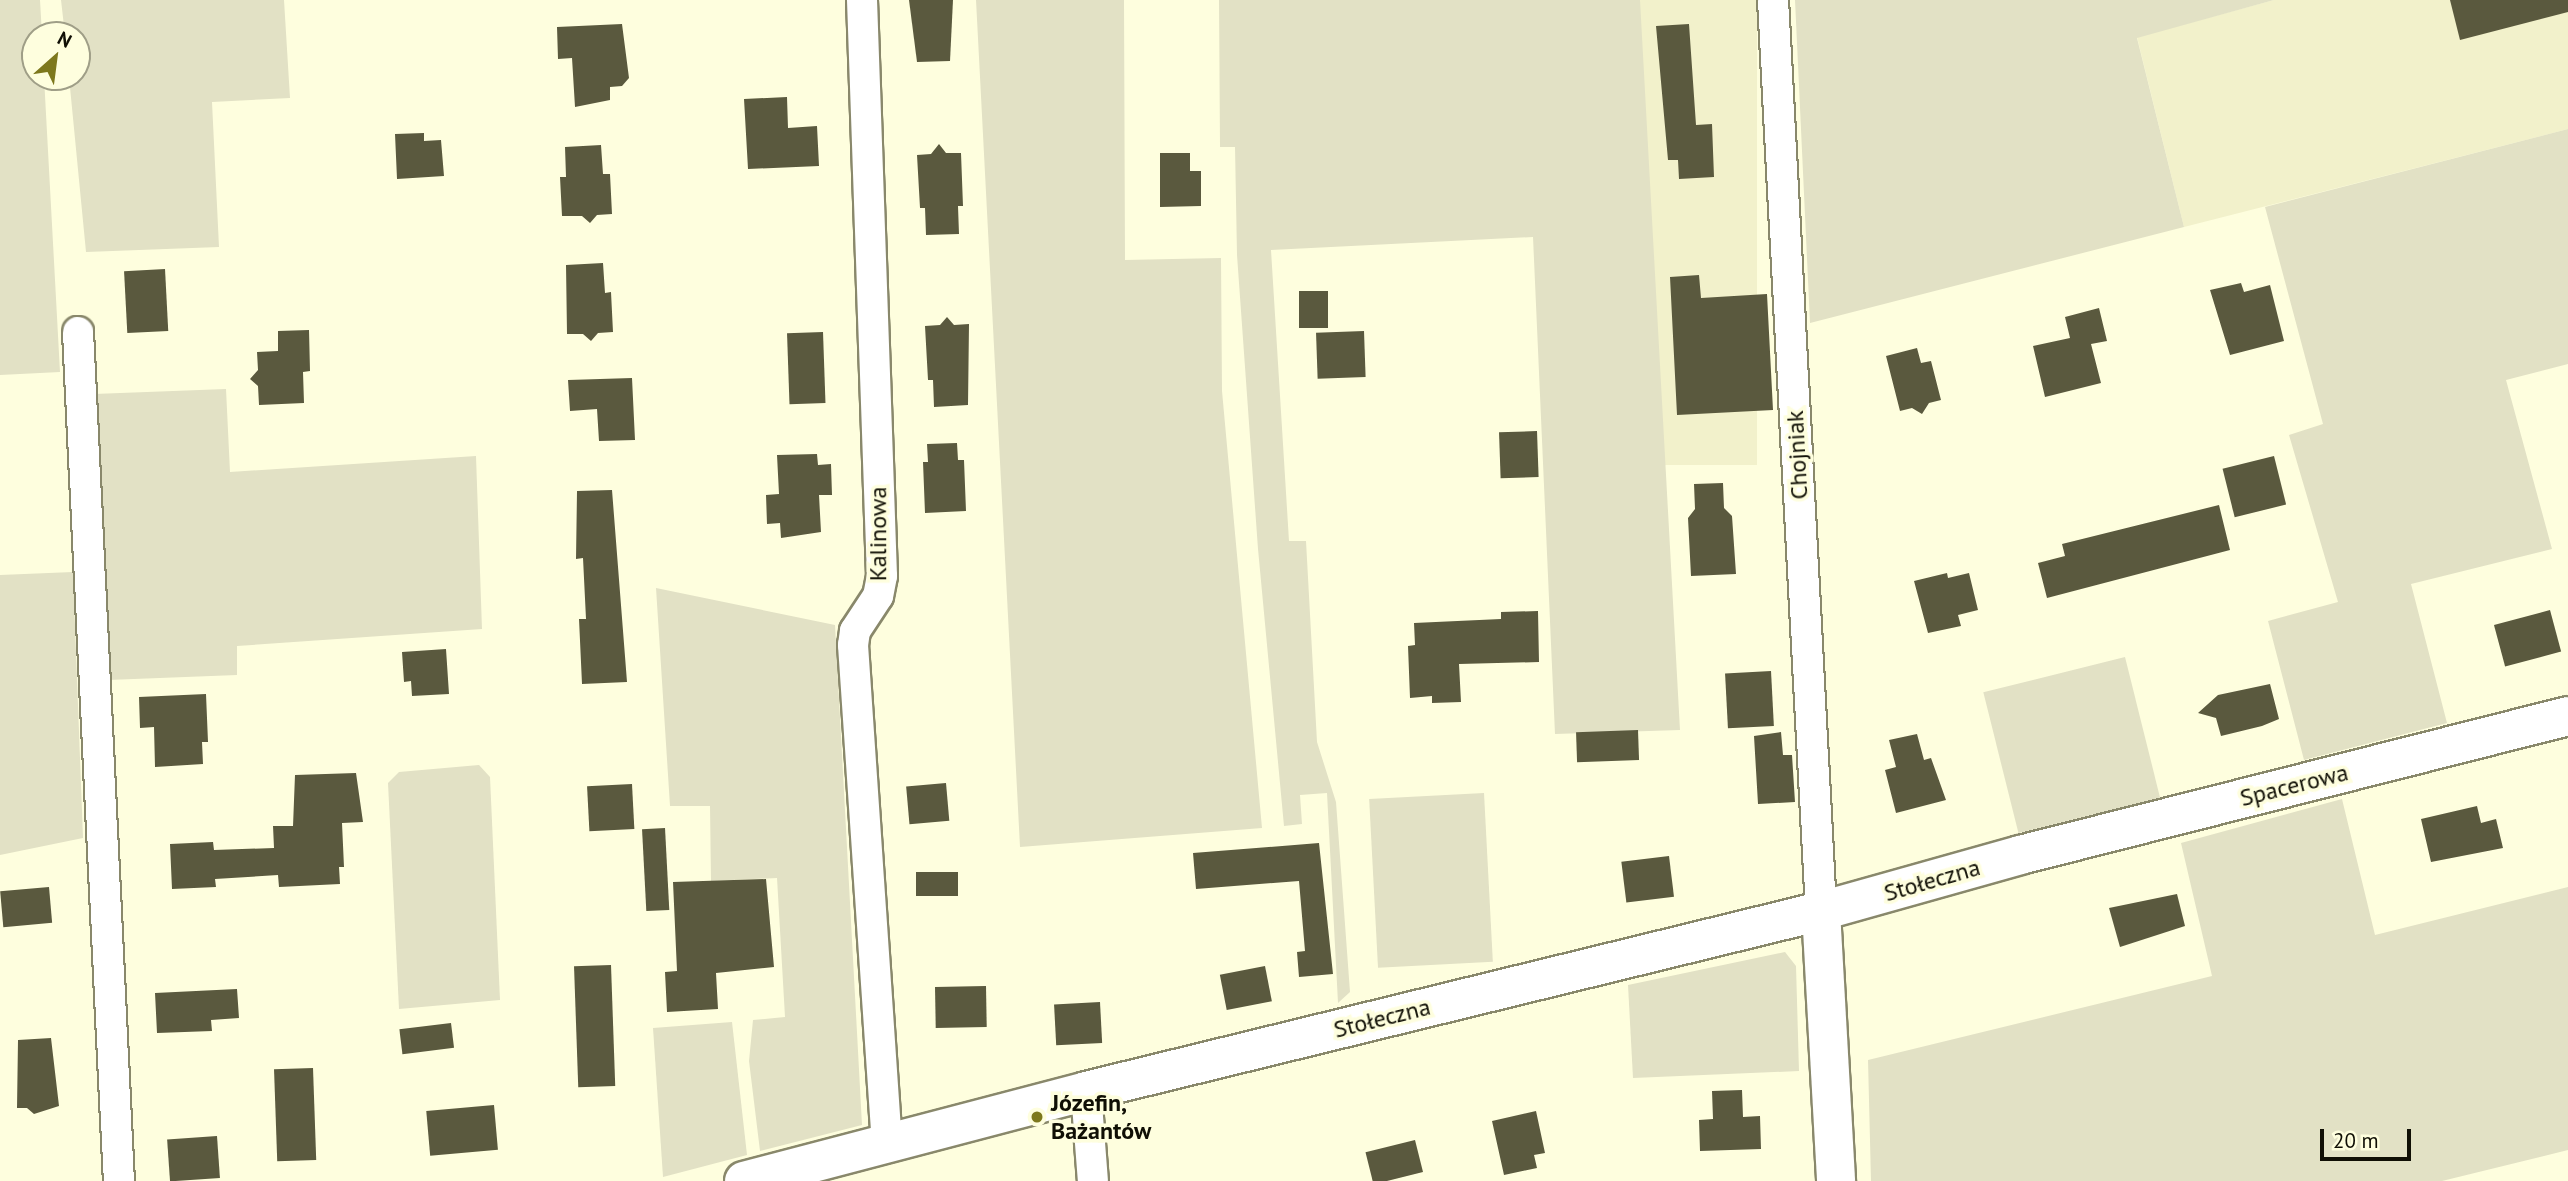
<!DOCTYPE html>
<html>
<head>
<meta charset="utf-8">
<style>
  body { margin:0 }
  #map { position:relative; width:2568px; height:1181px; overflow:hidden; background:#fefede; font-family:"PT Sans",sans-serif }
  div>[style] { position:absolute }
  .built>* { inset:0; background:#f2f1cb; transform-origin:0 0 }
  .green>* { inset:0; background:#e2e1c5; transform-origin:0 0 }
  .building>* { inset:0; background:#5a593e; transform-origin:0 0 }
  .roads { filter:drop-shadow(2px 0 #89886b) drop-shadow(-2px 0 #89886b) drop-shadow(0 2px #89886b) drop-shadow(0 -2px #89886b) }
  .minor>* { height:30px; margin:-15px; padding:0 15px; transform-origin:15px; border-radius:15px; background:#fff }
  .tertiary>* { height:38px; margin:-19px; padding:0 19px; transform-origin:19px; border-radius:19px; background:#fff }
  .dots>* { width:19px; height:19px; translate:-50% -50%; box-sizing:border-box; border:4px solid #fefede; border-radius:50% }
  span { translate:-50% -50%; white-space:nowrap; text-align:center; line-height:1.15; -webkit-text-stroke:7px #fefede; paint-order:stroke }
  .street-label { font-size:24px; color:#100f05 }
  .poi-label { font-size:24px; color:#100f05; font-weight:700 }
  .left { translate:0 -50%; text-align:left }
  .north { position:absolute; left:21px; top:21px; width:70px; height:70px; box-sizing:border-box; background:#fefede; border:2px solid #9f9e87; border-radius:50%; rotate:28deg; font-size:19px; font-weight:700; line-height:28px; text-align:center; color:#100f05 }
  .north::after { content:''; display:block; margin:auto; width:24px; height:32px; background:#7d781d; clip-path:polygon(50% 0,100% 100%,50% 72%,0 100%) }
  .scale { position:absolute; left:2320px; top:1129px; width:91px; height:32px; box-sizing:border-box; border:4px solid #100f05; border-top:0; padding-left:9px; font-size:21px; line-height:24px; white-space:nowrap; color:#100f05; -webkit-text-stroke:5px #fefede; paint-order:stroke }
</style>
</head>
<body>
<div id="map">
  <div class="built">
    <i style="left:1640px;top:0;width:117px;height:465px"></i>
    <i style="clip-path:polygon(2274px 0,2568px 0,2568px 129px,2184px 227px,2137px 37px)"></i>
  </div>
  <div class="green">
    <i style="clip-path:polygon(0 0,40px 0,42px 35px,35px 35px,35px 77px,44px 77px,60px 372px,0 375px)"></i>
    <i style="clip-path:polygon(61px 0,284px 0,290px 98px,212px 102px,219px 247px,86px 252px,69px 77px,77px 77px,77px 35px,65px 35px)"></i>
    <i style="clip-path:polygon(976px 0,1124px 0,1125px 260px,1221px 258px,1222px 391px,1262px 828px,1020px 847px)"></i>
    <i style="clip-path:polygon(1219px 0,1640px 0,1680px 730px,1555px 734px,1533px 237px,1271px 250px,1289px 541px,1306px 541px,1317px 742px,1336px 802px,1350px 992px,1338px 1003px,1327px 793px,1300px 795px,1302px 824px,1284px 826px,1258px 549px,1237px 255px,1235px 147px,1220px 147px)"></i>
    <i style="clip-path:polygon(1795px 0,2274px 0,2137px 38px,2184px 227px,1810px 323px)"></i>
    <i style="clip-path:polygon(2568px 129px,2568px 364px,2506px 380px,2552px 549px,2411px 584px,2447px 723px,2304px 760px,2268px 621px,2338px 602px,2289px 435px,2323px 424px,2265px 207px)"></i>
    <i style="clip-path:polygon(226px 389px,230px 472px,476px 456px,482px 629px,237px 646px,237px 675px,108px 680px,94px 394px)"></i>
    <i style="clip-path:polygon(73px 572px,83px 838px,0 855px,0 575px)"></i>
    <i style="clip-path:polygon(656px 588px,835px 625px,862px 1125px,760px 1151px,749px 1061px,753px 1020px,785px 1017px,777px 878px,711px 881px,710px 806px,670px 806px)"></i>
    <i style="left:2125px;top:657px;width:145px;height:146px;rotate:76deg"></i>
    <i style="clip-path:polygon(479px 765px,490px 777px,500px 1000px,399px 1009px,388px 783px,399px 772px)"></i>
    <i style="left:1484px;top:793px;width:169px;height:115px;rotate:87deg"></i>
    <i style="clip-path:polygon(2342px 799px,2375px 935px,2568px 887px,2568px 1150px,2442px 1181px,1871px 1181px,1868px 1060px,2212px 976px,2181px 843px)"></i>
    <i style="clip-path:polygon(1785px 952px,1796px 966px,1799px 1071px,1633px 1078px,1628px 985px)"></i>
    <i style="clip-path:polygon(732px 1022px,747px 1155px,663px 1177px,653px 1028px)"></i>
  </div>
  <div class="building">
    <i style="clip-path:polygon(909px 0,953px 0,950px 61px,917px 62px)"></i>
    <i style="clip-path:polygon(2450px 0,2568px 0,2568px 12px,2460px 40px)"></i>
    <i style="clip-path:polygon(622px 24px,629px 78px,622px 86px,610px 87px,610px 100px,575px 107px,572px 58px,558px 59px,557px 27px)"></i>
    <i style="clip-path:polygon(1689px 24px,1696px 125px,1712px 124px,1714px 177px,1679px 179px,1678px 160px,1668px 160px,1656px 26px)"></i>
    <i style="clip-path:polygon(787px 97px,788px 128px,817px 126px,819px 166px,748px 169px,744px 99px)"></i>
    <i style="clip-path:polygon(424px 133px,424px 141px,441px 140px,444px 176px,397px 179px,395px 134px)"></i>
    <i style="clip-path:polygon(939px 144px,946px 153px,961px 153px,963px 206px,958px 206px,959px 234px,926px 235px,925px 208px,920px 208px,917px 155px,931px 154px)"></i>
    <i style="clip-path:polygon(601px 145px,603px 174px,610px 174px,612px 214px,597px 215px,590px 223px,582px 216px,562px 216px,560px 177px,566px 177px,565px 147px)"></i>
    <i style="clip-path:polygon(1160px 153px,1190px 153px,1190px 171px,1201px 171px,1201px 206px,1160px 207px)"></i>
    <i style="clip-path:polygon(603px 263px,605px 293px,611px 292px,613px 332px,598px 333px,591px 341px,583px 334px,567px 334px,566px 265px)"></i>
    <i style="left:165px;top:269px;width:62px;height:41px;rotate:87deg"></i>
    <i style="clip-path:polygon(1699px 275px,1701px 298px,1767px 294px,1773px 410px,1677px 415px,1670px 277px)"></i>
    <i style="clip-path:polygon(2241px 283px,2244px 292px,2270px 285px,2284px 341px,2230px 355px,2210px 290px)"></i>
    <i style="left:1299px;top:291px;width:29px;height:37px"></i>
    <i style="clip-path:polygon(2099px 308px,2107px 341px,2091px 344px,2101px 383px,2045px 397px,2033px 346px,2070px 338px,2065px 317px)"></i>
    <i style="clip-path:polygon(947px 317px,954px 325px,969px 324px,968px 405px,934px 407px,933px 380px,928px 380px,925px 326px,940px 325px)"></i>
    <i style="clip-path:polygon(309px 330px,310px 371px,303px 372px,304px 403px,259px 405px,258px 386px,250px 379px,258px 370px,257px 352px,278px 351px,278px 331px)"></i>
    <i style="left:1364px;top:331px;width:46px;height:48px;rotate:88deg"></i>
    <i style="left:823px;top:332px;width:71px;height:36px;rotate:88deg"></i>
    <i style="clip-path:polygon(1917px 348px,1921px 363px,1931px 361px,1941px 400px,1929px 403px,1922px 414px,1912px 408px,1900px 411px,1886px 356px)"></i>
    <i style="clip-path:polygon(632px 378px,635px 440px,599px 441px,597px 409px,570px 411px,568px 380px)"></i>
    <i style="left:1537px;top:431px;width:46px;height:38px;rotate:88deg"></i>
    <i style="clip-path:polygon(957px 443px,958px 460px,964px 460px,966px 511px,925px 513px,923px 462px,928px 462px,927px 444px)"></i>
    <i style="clip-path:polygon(817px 454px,818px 465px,831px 464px,832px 495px,819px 495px,821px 532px,781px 538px,780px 523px,767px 524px,766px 495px,779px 494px,777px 455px)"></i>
    <i style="left:2274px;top:456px;width:50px;height:53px;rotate:76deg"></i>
    <i style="clip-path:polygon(1723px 483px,1724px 508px,1732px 516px,1736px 574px,1691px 576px,1688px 518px,1695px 509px,1694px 484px)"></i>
    <i style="clip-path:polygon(612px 490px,627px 682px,582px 684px,579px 619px,586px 619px,583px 558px,576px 559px,577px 491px)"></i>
    <i style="clip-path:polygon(2219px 505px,2230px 550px,2047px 598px,2038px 563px,2065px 556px,2062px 544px)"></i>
    <i style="clip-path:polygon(1947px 573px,1948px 578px,1969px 573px,1978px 610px,1958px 615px,1961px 626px,1928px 633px,1914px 581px)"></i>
    <i style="left:2550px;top:610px;width:43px;height:58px;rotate:75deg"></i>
    <i style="clip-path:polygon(1538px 611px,1539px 662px,1459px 664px,1461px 702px,1432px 703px,1432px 696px,1410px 698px,1408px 646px,1415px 645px,1414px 623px,1501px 619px,1501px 612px)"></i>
    <i style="clip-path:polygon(446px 649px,449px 694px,412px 696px,411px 681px,404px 682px,402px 652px)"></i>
    <i style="left:1771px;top:671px;width:55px;height:46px;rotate:87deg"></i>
    <i style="clip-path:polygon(2270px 684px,2279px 719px,2262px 726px,2221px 736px,2216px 718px,2198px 713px,2218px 695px)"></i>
    <i style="clip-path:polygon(206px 694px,208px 742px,202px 742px,203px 764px,155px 767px,154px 727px,140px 728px,139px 697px)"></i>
    <i style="left:1638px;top:730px;width:30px;height:62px;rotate:88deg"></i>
    <i style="clip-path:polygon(1781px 732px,1783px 755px,1792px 755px,1795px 802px,1758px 804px,1754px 736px)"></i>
    <i style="clip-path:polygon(1917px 734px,1924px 760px,1931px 758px,1946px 800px,1896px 813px,1885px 770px,1896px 767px,1889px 740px)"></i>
    <i style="clip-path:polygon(356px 773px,363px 822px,342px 823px,344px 867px,339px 867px,340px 884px,279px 887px,278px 875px,215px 879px,216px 887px,172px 889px,170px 844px,213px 842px,214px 850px,274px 848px,273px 826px,293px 826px,295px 775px)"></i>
    <i style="left:946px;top:783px;width:38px;height:40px;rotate:85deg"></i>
    <i style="left:632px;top:784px;width:45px;height:45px;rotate:87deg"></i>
    <i style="clip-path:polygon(2477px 806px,2481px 823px,2496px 819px,2503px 848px,2431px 862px,2421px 819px)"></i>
    <i style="left:665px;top:828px;width:82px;height:23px;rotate:87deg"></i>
    <i style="clip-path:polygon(1319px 843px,1333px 974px,1299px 977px,1297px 952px,1305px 951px,1299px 881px,1196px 889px,1193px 853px)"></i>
    <i style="left:1669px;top:856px;width:41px;height:48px;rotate:83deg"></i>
    <i style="left:958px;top:872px;width:24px;height:42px;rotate:90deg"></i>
    <i style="clip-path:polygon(766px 879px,774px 967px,716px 973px,718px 1009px,667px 1012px,665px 972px,677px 971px,673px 882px)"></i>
    <i style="left:49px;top:887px;width:36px;height:49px;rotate:85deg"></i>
    <i style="clip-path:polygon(2177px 894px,2185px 926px,2120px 947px,2109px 908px)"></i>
    <i style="left:611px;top:965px;width:121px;height:37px;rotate:88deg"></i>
    <i style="left:1265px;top:966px;width:36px;height:46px;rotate:79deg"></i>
    <i style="left:986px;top:986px;width:41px;height:51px;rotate:89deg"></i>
    <i style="clip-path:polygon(237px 989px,239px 1018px,211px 1020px,212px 1031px,157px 1033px,155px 993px)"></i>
    <i style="left:1100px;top:1002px;width:41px;height:46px;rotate:87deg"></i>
    <i style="left:451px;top:1023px;width:25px;height:52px;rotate:83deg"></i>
    <i style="clip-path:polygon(51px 1038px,59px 1106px,34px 1114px,27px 1108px,17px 1108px,18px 1040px)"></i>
    <i style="left:313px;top:1068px;width:92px;height:39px;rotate:88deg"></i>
    <i style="clip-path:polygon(1742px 1090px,1743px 1117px,1760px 1116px,1761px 1149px,1700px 1151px,1699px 1120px,1713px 1119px,1712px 1091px)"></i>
    <i style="left:494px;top:1105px;width:45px;height:68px;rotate:85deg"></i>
    <i style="clip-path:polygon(1536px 1111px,1545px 1153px,1534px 1155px,1537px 1168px,1504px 1175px,1492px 1121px)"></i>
    <i style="left:217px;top:1136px;width:42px;height:50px;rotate:86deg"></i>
    <i style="left:1415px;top:1140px;width:33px;height:51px;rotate:76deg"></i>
  </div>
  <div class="roads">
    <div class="minor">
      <i style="left:862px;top:0;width:576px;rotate:88.01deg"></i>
      <i style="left:882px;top:576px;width:20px;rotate:101deg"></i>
      <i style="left:878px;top:596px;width:42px;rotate:123.3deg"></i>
      <i style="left:855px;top:631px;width:14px;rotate:98deg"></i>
      <i style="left:853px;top:645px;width:501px;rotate:86.11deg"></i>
      <i style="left:1773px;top:0;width:912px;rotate:86.98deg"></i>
      <i style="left:78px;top:332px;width:850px;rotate:87.24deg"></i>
      <i style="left:1086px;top:1091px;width:90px;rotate:85.6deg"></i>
    </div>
    <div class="tertiary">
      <i style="left:1821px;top:911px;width:270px;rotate:86.8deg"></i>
      <i style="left:744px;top:1181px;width:354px;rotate:-14.7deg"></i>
      <i style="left:1086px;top:1091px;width:757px;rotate:-13.76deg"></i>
      <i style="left:1821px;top:911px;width:207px;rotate:-15.7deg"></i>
      <i style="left:2020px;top:855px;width:565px;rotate:-14.23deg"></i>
    </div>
  </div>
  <div class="dots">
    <i style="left:1037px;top:1117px;background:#7d781d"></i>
  </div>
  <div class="street-label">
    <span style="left:1797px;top:455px;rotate:-93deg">Chojniak</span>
    <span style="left:878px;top:534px;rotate:-90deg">Kalinowa</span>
    <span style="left:2294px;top:785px;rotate:-14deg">Spacerowa</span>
    <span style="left:1932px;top:880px;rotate:-16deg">Stołeczna</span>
    <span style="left:1382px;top:1018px;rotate:-14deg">Stołeczna</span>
  </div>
  <div class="poi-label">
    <span class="left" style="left:1051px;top:1117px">Józefin,<br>Bażantów</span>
  </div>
  <div class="north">N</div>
  <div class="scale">20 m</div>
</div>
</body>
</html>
